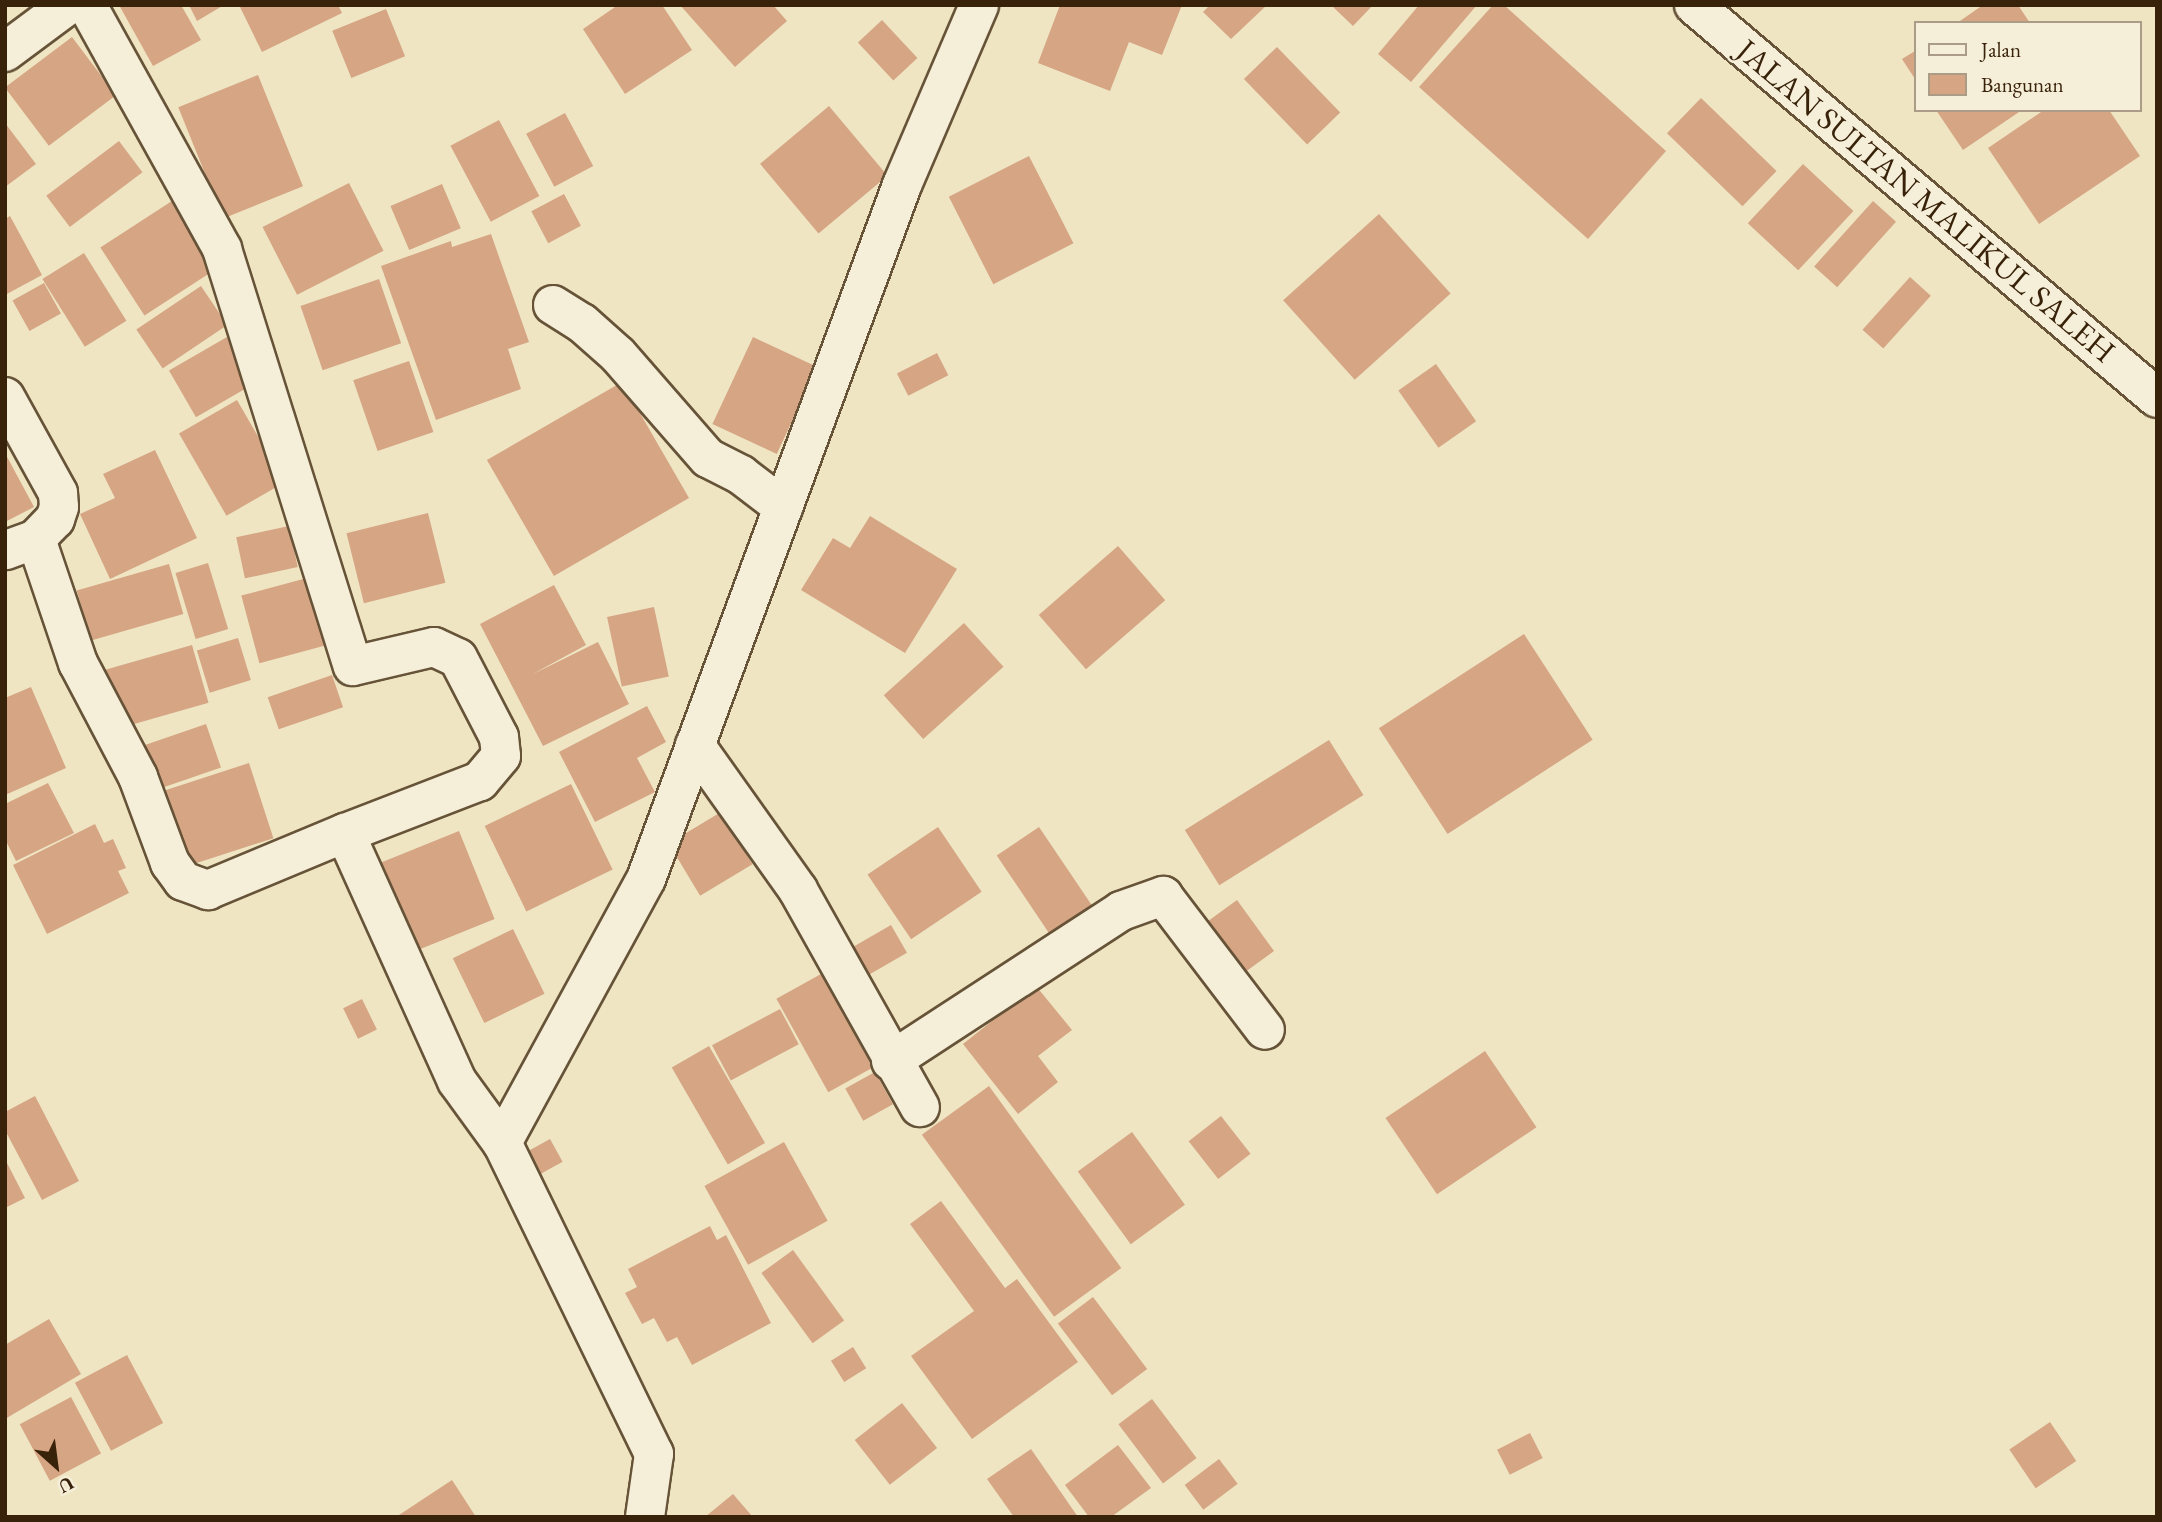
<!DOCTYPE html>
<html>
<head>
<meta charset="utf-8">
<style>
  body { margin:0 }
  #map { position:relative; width:2162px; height:1522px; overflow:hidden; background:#efe5c3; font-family:"EB Garamond",serif }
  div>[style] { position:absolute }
  .building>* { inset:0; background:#d5a584; transform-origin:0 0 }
  .roads { filter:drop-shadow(2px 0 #665338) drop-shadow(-2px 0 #665338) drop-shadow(0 2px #665338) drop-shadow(0 -2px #665338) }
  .street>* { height:38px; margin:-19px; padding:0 19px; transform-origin:19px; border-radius:19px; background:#f5eed8 }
  .secondary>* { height:38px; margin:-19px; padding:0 19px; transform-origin:19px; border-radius:19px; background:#f5eed8 }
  span { translate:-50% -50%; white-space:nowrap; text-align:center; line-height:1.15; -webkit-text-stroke:5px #f5eed8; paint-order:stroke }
  .street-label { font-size:32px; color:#39220a }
  .frame { position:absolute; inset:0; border:7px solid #39220a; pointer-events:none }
  .legend { position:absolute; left:1914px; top:21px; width:228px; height:91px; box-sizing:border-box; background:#f5eed8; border:2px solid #aa9c86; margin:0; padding:9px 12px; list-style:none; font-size:21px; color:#39220a }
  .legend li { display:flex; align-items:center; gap:14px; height:35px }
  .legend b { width:35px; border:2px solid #aa9c86 }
  .north { position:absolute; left:21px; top:1431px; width:70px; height:70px; -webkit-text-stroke:5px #f5eed8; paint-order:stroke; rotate:152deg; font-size:19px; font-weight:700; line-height:28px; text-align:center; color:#39220a }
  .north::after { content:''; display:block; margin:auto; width:24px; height:32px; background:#39220a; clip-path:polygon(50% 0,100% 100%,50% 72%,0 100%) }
</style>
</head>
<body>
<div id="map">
  <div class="building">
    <i style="clip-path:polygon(119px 5px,181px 5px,201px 40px,153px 66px)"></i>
    <i style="clip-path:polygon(189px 5px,224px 5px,197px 21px)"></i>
    <i style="clip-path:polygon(338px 5px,342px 13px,262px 52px,240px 7px)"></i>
    <i style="clip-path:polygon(618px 5px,662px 5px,692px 50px,625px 94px,583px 29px)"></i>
    <i style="clip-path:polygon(680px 5px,773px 5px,787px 21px,735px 67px)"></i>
    <i style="clip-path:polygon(1060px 5px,1182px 5px,1162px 55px,1129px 42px,1110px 91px,1038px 63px)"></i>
    <i style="clip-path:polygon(1210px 5px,1267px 5px,1231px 39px,1203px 12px)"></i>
    <i style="clip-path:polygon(1331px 5px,1373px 5px,1353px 26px)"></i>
    <i style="clip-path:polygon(1419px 5px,1477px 5px,1411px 82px,1378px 54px)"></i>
    <i style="clip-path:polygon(1493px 5px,1504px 5px,1666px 151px,1588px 239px,1419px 87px)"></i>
    <i style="clip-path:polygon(1983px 5px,2018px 5px,2030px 23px,1957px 23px)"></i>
    <i style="left:386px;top:9px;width:51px;height:58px;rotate:68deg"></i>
    <i style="left:882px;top:20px;width:52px;height:33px;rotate:47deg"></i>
    <i style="left:72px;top:37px;width:73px;height:84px;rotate:53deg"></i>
    <i style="left:1277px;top:47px;width:91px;height:46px;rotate:46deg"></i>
    <i style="clip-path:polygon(1915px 51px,1915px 79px,1902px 59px)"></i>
    <i style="left:258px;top:75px;width:120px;height:86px;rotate:68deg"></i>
    <i style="left:1701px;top:98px;width:105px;height:49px;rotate:44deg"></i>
    <i style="left:829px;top:106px;width:91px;height:90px;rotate:50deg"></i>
    <i style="clip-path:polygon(1936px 110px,2022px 110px,1963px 150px)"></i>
    <i style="clip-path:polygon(2044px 110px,2109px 110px,2140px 156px,2039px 224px,1988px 148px)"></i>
    <i style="left:565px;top:113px;width:60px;height:44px;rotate:62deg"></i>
    <i style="left:499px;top:120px;width:86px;height:55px;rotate:62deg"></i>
    <i style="clip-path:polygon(5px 123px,36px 164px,5px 187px)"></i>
    <i style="left:119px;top:141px;width:39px;height:91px;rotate:53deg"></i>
    <i style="left:1029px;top:156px;width:98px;height:90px;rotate:63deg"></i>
    <i style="left:1803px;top:164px;width:69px;height:81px;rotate:43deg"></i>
    <i style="left:349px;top:183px;width:76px;height:97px;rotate:63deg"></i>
    <i style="left:442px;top:184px;width:48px;height:56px;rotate:67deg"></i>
    <i style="left:564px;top:194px;width:36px;height:37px;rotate:62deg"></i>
    <i style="left:175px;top:199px;width:81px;height:89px;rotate:57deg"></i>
    <i style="left:1873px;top:201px;width:31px;height:88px;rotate:42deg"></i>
    <i style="left:1379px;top:214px;width:107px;height:129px;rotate:48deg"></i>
    <i style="clip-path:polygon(10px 216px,42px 275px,5px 295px,5px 219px)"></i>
    <i style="clip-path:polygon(491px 234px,529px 342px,508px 349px,521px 389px,436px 420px,381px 266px,451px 241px,452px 247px)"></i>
    <i style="left:84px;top:253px;width:80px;height:49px;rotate:58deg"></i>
    <i style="left:1910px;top:277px;width:28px;height:71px;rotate:42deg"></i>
    <i style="left:379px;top:279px;width:68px;height:83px;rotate:71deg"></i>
    <i style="left:44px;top:283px;width:35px;height:36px;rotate:61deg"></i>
    <i style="left:201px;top:286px;width:47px;height:78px;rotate:56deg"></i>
    <i style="left:227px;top:337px;width:54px;height:67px;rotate:60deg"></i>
    <i style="left:753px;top:337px;width:71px;height:96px;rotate:25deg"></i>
    <i style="left:937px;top:353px;width:25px;height:45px;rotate:63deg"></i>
    <i style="left:409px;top:361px;width:75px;height:59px;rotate:71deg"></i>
    <i style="left:1436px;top:364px;width:70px;height:46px;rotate:55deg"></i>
    <i style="left:622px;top:382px;width:134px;height:156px;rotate:60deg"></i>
    <i style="left:237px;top:400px;width:95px;height:67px;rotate:60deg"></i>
    <i style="clip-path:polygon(155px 450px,197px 538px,110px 579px,80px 514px,115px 498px,103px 474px)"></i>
    <i style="clip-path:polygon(5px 453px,34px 507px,5px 522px)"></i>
    <i style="left:428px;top:513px;width:72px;height:84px;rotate:76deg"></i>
    <i style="clip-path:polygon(870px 516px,957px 569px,905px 653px,801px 590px,833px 538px,850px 548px)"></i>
    <i style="left:289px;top:526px;width:42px;height:54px;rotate:78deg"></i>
    <i style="left:1118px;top:546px;width:72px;height:105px;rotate:49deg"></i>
    <i style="left:208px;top:563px;width:69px;height:34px;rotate:73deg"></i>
    <i style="left:169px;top:564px;width:52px;height:96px;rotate:74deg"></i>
    <i style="left:307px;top:578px;width:70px;height:68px;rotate:75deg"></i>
    <i style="clip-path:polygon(554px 585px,586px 645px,531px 675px,598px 642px,629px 704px,543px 746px,480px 624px)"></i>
    <i style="left:654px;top:607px;width:71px;height:48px;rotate:78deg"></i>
    <i style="left:964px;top:623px;width:59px;height:108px;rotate:48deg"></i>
    <i style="left:1524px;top:634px;width:126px;height:173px;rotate:57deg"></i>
    <i style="left:238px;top:638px;width:44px;height:43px;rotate:73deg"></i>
    <i style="left:192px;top:645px;width:60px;height:92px;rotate:74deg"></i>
    <i style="left:332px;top:675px;width:34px;height:68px;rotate:71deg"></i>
    <i style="clip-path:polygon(31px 687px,66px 768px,5px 795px,5px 698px)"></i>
    <i style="clip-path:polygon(647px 706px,666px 742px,637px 758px,655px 792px,595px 822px,559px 752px)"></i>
    <i style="left:206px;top:724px;width:46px;height:66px;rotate:71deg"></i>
    <i style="left:1329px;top:740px;width:65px;height:170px;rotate:58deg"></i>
    <i style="left:249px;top:763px;width:79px;height:96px;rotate:72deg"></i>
    <i style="clip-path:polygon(48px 783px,74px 833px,16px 861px,5px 839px,5px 804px)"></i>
    <i style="left:571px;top:784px;width:95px;height:96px;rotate:64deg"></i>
    <i style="left:721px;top:812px;width:61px;height:61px;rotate:59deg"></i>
    <i style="clip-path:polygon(95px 824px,104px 843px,113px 839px,126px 868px,118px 871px,129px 893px,47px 934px,13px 865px)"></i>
    <i style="left:938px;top:827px;width:78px;height:85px;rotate:56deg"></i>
    <i style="left:1039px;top:827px;width:109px;height:51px;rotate:56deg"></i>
    <i style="left:459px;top:831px;width:95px;height:92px;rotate:68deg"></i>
    <i style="left:1237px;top:900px;width:63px;height:42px;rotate:54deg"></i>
    <i style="left:891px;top:925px;width:32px;height:46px;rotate:60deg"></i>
    <i style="left:513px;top:929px;width:72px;height:67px;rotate:64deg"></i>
    <i style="left:821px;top:974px;width:107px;height:51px;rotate:61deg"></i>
    <i style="clip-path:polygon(1036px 986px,1072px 1030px,1038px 1056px,1058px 1082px,1018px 1114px,963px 1044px)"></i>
    <i style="left:362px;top:999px;width:34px;height:21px;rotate:64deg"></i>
    <i style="left:780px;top:1009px;width:40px;height:77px;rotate:62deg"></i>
    <i style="left:709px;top:1046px;width:112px;height:43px;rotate:60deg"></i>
    <i style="left:1485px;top:1051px;width:92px;height:120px;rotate:56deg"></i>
    <i style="left:875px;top:1072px;width:37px;height:34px;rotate:61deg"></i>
    <i style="left:989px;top:1086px;width:225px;height:83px;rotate:54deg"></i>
    <i style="clip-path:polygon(35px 1096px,79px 1181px,42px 1200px,5px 1130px,5px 1112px)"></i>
    <i style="left:1221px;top:1116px;width:48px;height:41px;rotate:52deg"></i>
    <i style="left:1132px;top:1132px;width:90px;height:67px;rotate:54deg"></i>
    <i style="left:550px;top:1139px;width:26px;height:32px;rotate:61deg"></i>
    <i style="left:784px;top:1142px;width:90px;height:91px;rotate:61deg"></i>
    <i style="clip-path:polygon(5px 1159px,25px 1198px,5px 1208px)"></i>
    <i style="clip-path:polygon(941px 1201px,1005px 1288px,1017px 1279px,1078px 1362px,972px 1439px,911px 1356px,974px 1311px,910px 1224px)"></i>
    <i style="clip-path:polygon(710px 1226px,717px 1240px,726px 1235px,771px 1323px,692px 1365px,677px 1337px,667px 1342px,654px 1318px,642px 1324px,625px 1293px,637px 1287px,628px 1269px)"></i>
    <i style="left:793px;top:1250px;width:87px;height:39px;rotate:54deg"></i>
    <i style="left:1093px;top:1297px;width:90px;height:44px;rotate:53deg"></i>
    <i style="clip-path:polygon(49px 1319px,81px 1374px,5px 1419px,5px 1345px)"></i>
    <i style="left:853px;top:1347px;width:25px;height:26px;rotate:58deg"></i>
    <i style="left:127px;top:1355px;width:77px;height:59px;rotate:62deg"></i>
    <i style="left:71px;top:1397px;width:64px;height:58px;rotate:62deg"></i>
    <i style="left:1152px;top:1399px;width:74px;height:42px;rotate:53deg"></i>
    <i style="left:902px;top:1403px;width:57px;height:60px;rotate:52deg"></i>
    <i style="left:2050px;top:1422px;width:47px;height:49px;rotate:56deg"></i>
    <i style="left:1530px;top:1433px;width:28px;height:37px;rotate:63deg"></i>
    <i style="clip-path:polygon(1118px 1445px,1151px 1488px,1111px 1517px,1089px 1517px,1065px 1485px)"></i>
    <i style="clip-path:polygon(1031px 1449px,1078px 1517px,1014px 1517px,987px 1479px)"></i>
    <i style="left:1219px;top:1459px;width:31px;height:43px;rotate:53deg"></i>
    <i style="clip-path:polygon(452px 1480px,476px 1517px,396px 1517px)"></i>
    <i style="clip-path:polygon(733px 1494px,752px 1516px,705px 1517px)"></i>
  </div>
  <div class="roads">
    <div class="street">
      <i style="left:87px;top:5px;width:279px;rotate:61deg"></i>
      <i style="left:222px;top:249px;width:437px;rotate:72.6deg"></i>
      <i style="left:353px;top:666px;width:83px;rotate:-13.2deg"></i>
      <i style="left:434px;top:647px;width:26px;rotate:25deg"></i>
      <i style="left:458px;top:658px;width:89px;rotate:62.6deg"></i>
      <i style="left:499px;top:737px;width:19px;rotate:84deg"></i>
      <i style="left:501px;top:756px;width:33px;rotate:130deg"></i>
      <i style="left:480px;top:781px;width:145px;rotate:158.9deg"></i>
      <i style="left:5px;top:52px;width:79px;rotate:-36.7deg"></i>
      <i style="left:553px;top:305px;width:34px;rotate:32deg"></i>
      <i style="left:582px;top:323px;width:48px;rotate:41.6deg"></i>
      <i style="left:618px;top:355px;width:137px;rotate:48.9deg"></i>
      <i style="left:708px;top:458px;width:37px;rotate:27deg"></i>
      <i style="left:741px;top:475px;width:53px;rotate:37.3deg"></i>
      <i style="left:5px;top:397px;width:110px;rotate:61.1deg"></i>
      <i style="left:58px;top:493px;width:14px;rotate:86deg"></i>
      <i style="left:59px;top:507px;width:13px;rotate:108deg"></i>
      <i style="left:55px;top:519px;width:28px;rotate:134deg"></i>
      <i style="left:36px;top:539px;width:33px;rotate:160deg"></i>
      <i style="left:36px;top:539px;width:131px;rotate:71.3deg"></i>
      <i style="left:78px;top:663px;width:129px;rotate:62.2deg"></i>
      <i style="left:138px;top:777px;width:92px;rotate:69.6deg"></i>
      <i style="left:170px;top:863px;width:22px;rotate:54deg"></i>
      <i style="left:183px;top:881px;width:27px;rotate:20deg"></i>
      <i style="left:208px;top:890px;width:148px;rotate:-22.6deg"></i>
      <i style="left:345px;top:833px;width:272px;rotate:65.7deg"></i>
      <i style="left:457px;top:1081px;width:77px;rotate:54deg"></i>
      <i style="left:695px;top:745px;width:178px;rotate:54.6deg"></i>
      <i style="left:798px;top:890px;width:249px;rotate:60.7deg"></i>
      <i style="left:891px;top:1061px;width:275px;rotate:-33.1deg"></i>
      <i style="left:1121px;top:911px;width:45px;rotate:-19.7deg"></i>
      <i style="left:1163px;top:896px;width:168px;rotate:52.7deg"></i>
      <i style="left:645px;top:1517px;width:64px;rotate:-81.9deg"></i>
      <i style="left:654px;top:1454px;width:346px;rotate:-116deg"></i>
      <i style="left:502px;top:1143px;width:301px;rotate:-61.4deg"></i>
      <i style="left:646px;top:879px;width:740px;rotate:-69.75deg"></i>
      <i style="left:902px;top:185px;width:196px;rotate:-66.8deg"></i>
    </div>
    <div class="secondary">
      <i style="left:1694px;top:5px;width:607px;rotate:40.32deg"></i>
    </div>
  </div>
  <div class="street-label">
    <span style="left:1926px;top:201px;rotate:40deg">JALAN SULTAN MALIKUL SALEH</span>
  </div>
  <div class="frame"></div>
  <ul class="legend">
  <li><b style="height:9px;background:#f5eed8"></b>Jalan</li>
  <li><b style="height:19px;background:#d5a584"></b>Bangunan</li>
  </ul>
  <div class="north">U</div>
</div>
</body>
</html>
